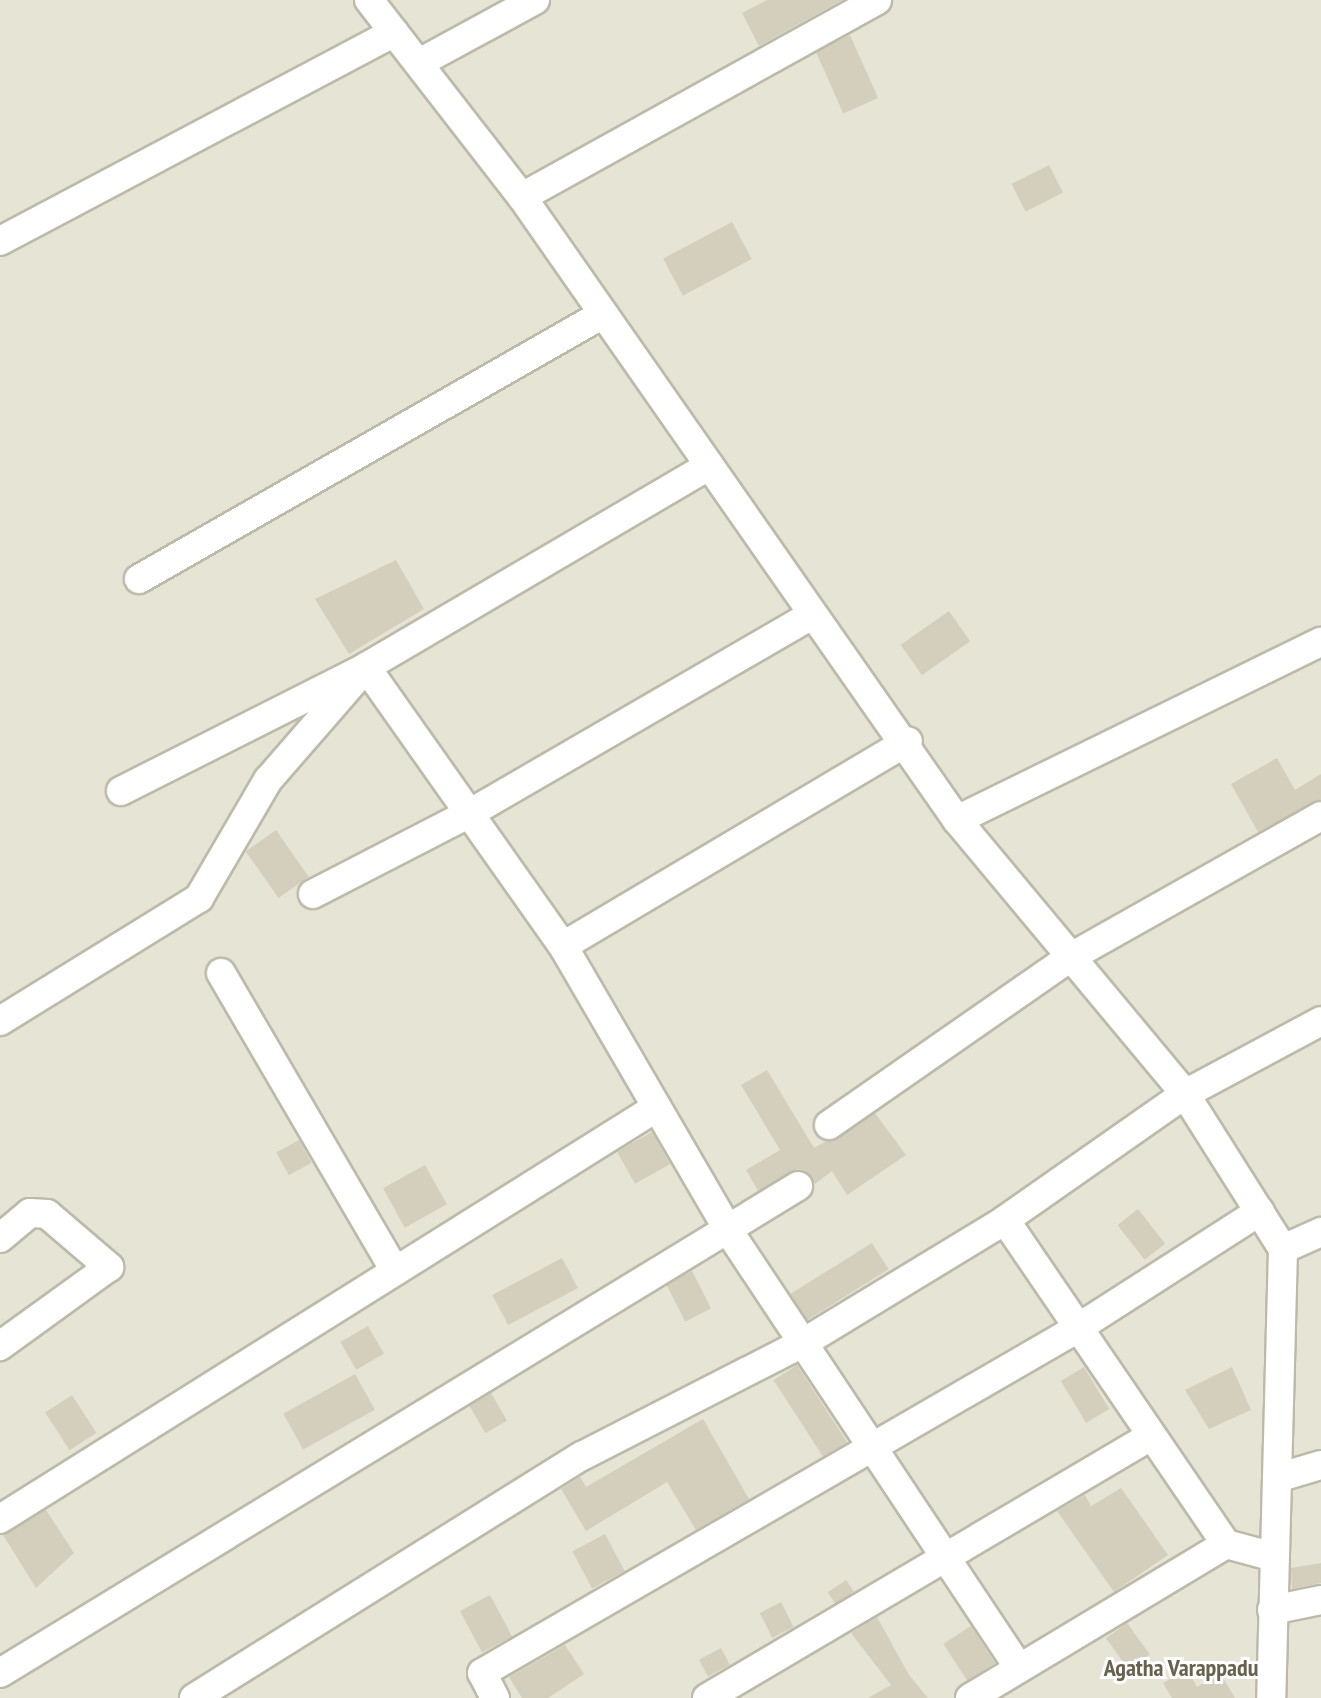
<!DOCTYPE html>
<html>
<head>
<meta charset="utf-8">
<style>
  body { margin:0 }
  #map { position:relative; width:1321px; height:1698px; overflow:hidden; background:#f2f1e7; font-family:"PT Sans Narrow",sans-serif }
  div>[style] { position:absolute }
  .residential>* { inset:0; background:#e6e4d5; transform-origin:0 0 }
  .building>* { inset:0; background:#d4cfbd; transform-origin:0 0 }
  .roads { filter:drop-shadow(2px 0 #bdbaaa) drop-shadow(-2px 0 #bdbaaa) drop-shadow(0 2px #bdbaaa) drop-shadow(0 -2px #bdbaaa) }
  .minor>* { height:28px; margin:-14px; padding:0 14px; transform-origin:14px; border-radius:14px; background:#fff }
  span { translate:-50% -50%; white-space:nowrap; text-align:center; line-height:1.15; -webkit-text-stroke:6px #fff; paint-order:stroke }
  .neighbourhood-label { font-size:24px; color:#67624e; font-weight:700 }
</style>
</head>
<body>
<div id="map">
  <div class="residential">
    <i style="left:0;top:0;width:1321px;height:1698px"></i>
  </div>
  <div class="building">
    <i style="clip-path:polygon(767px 0,842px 0,759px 46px,742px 13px)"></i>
    <i style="left:850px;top:35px;width:69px;height:38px;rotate:66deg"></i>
    <i style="left:1049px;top:165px;width:31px;height:42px;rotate:63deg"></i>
    <i style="left:732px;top:222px;width:42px;height:78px;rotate:62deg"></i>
    <i style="clip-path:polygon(396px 560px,424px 609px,349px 654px,315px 599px)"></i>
    <i style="left:949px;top:611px;width:37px;height:59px;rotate:55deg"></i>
    <i style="clip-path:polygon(1277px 758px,1295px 790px,1321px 774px,1321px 799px,1258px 832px,1231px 784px)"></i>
    <i style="left:276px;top:830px;width:57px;height:37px;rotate:55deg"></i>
    <i style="clip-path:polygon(767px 1070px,814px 1148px,875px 1113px,906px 1155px,847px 1195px,832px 1171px,815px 1184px,798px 1169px,758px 1191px,746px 1170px,780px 1150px,741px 1085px)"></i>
    <i style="left:652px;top:1132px;width:37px;height:40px;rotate:61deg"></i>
    <i style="left:299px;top:1140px;width:26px;height:26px;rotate:61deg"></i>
    <i style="left:425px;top:1165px;width:45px;height:48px;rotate:61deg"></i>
    <i style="left:1138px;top:1209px;width:44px;height:26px;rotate:52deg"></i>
    <i style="left:872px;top:1243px;width:31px;height:96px;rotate:58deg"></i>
    <i style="left:562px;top:1258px;width:34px;height:79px;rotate:62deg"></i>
    <i style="left:692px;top:1271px;width:42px;height:29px;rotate:63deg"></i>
    <i style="left:368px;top:1326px;width:32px;height:32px;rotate:60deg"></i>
    <i style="left:797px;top:1365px;width:92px;height:28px;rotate:57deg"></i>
    <i style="left:1084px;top:1367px;width:49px;height:27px;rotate:59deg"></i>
    <i style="clip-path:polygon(1232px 1367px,1251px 1410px,1209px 1429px,1185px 1390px)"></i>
    <i style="left:355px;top:1374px;width:41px;height:82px;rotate:61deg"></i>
    <i style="left:491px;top:1393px;width:32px;height:25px;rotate:60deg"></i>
    <i style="left:72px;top:1395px;width:45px;height:32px;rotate:57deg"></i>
    <i style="clip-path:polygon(703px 1419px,749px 1499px,696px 1530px,667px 1482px,586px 1531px,561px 1489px,580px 1477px,586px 1487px)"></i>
    <i style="clip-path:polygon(1121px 1488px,1168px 1555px,1114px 1592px,1057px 1511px,1085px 1495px,1091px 1506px)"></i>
    <i style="clip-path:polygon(46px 1510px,74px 1553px,36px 1588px,3px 1535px)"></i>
    <i style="left:605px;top:1534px;width:42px;height:37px;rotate:62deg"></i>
    <i style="clip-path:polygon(1321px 1563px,1321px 1583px,1292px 1589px,1291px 1568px)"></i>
    <i style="left:846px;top:1580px;width:14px;height:22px;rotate:56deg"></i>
    <i style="left:490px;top:1595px;width:47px;height:34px;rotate:62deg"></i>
    <i style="left:781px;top:1602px;width:28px;height:24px;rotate:63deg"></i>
    <i style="clip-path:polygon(877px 1617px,909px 1675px,928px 1698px,868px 1698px,891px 1685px,851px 1633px)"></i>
    <i style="left:1127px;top:1623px;width:39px;height:26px;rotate:54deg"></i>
    <i style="left:971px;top:1626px;width:44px;height:33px;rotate:57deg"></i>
    <i style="clip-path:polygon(565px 1645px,584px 1674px,548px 1698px,522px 1698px,509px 1677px)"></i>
    <i style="left:721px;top:1648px;width:19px;height:25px;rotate:62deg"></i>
    <i style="clip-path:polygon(1187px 1669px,1197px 1687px,1220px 1673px,1235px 1698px,1172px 1698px,1163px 1683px)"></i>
  </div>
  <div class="roads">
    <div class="minor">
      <i style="left:369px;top:0;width:249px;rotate:52.2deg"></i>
      <i style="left:522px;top:197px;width:760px;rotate:55.08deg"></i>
      <i style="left:957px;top:820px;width:356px;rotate:50.2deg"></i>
      <i style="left:1185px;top:1094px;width:183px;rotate:57.7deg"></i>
      <i style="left:1283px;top:1249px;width:449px;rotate:91.5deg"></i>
      <i style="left:419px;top:63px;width:132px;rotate:-28.5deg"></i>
      <i style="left:522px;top:197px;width:406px;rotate:-29deg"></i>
      <i style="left:0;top:241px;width:446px;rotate:-27.9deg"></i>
      <i style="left:139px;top:579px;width:534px;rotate:-29.73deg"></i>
      <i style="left:366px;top:667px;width:342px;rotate:54.8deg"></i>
      <i style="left:563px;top:946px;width:328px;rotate:59.8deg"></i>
      <i style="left:728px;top:1230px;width:526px;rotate:56.4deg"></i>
      <i style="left:121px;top:791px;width:275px;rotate:-26.8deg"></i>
      <i style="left:366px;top:667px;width:398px;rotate:-30.4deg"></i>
      <i style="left:957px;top:820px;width:405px;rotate:-26.1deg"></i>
      <i style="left:313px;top:894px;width:179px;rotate:-27.3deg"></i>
      <i style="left:472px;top:812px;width:389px;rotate:-30.1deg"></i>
      <i style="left:563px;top:946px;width:401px;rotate:-30.7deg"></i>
      <i style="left:221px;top:973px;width:345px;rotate:59.7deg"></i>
      <i style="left:0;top:1021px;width:234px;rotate:-31.7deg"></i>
      <i style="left:199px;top:898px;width:137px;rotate:-59.7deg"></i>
      <i style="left:268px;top:780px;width:133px;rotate:-49deg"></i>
      <i style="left:829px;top:1125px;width:292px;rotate:-34.8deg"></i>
      <i style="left:1069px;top:958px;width:289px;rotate:-29.4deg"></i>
      <i style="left:1005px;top:1220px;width:392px;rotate:55.7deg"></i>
      <i style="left:1226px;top:1544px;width:50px;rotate:15.2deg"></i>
      <i style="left:0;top:1238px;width:39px;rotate:-40deg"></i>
      <i style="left:30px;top:1213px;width:17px;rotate:3deg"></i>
      <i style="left:47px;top:1214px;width:82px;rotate:40.5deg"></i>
      <i style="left:109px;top:1267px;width:135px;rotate:144.1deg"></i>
      <i style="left:1283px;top:1249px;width:42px;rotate:-24.1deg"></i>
      <i style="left:1277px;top:1478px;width:46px;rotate:-16.5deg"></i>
      <i style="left:0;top:1519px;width:775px;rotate:-32.09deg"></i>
      <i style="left:1272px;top:1610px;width:50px;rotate:-11.5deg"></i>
      <i style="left:0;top:1673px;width:935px;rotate:-31.39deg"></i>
      <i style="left:194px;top:1698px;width:457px;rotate:-32deg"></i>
      <i style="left:582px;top:1456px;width:248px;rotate:-27.1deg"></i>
      <i style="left:803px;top:1343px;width:237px;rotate:-31.3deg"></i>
      <i style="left:1005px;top:1220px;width:220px;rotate:-35deg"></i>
      <i style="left:1185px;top:1094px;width:154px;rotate:-28.2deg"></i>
      <i style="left:495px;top:1698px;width:28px;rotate:-117deg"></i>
      <i style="left:482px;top:1673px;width:689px;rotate:-30.06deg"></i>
      <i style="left:1078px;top:1328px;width:216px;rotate:-32.7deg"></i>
      <i style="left:707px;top:1698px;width:516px;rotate:-30.54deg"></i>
      <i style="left:970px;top:1698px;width:299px;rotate:-31deg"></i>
    </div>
  </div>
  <div class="neighbourhood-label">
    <span style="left:1181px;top:1668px">Agatha Varappadu</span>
  </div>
</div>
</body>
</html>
